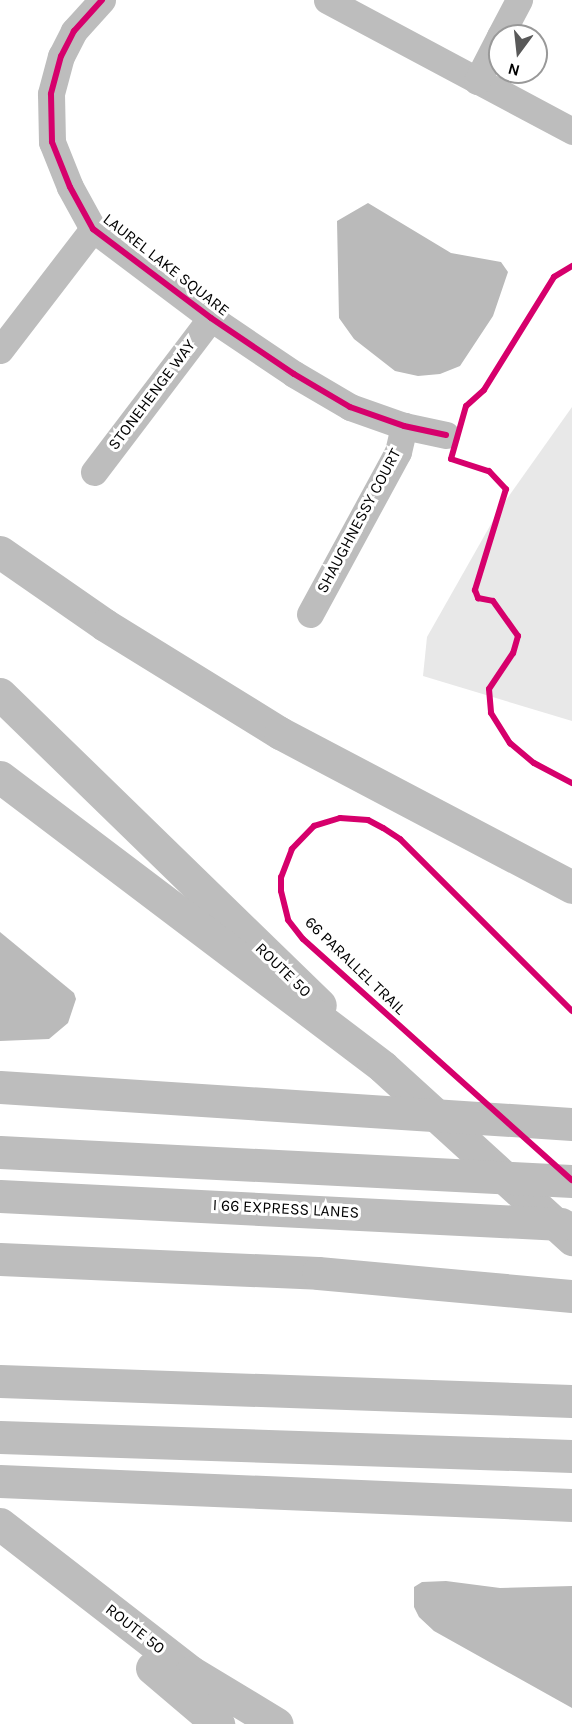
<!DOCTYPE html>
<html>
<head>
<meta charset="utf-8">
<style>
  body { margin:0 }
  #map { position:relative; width:572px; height:1724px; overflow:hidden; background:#fff; font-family:Karla,sans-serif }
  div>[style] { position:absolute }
  .green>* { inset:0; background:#e8e8e8 }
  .water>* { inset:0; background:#bababa }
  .street>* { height:27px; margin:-13.5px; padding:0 13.5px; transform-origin:13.5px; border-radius:13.5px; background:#bdbdbd }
  .primary>* { height:33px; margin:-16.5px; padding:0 16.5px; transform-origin:16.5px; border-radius:16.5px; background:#bdbdbd }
  .highway>* { height:33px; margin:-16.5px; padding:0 16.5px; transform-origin:16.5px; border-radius:16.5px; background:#bdbdbd }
  .cycleway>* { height:6px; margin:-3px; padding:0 3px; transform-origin:3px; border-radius:3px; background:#d6006c }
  span { translate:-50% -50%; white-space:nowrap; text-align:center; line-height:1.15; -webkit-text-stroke:6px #fff; paint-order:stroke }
  .street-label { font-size:16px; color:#000 }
  .north { position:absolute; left:488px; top:24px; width:60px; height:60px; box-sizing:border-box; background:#fff; border:2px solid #999; border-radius:50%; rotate:195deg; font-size:16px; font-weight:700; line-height:24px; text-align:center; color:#000 }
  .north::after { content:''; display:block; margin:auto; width:21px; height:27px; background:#595959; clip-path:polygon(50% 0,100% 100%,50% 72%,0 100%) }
</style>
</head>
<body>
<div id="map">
  <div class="green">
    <i style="clip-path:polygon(572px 407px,572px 721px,423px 676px,427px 637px,499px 510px)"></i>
  </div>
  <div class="water">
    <i style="clip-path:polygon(368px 203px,451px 253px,501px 262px,508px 272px,493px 316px,460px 366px,440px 374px,418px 376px,395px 371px,354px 339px,339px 318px,337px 221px)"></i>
    <i style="clip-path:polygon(0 932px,74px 993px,76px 999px,68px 1023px,49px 1039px,0 1041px)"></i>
    <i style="clip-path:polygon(446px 1581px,500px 1588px,572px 1586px,572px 1708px,434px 1631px,419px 1617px,414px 1607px,414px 1587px,422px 1582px)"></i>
  </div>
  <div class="street">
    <i style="left:102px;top:0;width:42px;rotate:132.1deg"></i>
    <i style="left:74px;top:31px;width:28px;rotate:117deg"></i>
    <i style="left:61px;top:56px;width:39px;rotate:105deg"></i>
    <i style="left:51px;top:94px;width:48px;rotate:88.8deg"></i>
    <i style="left:52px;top:142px;width:48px;rotate:68.2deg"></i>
    <i style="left:70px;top:187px;width:48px;rotate:61.3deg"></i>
    <i style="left:93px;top:229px;width:148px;rotate:37deg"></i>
    <i style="left:211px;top:318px;width:100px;rotate:34deg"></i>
    <i style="left:294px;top:374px;width:65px;rotate:30.5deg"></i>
    <i style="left:350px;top:407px;width:57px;rotate:19.4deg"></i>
    <i style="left:404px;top:426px;width:43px;rotate:12.1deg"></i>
    <i style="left:327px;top:0;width:278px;rotate:28.1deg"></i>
    <i style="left:500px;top:36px;width:41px;rotate:-62.2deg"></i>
    <i style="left:477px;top:81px;width:51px;rotate:-62.9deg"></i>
    <i style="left:0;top:350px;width:153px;rotate:-52.5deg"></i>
    <i style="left:94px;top:472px;width:193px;rotate:-52.8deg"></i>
    <i style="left:310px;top:614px;width:184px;rotate:-61.5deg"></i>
    <i style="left:398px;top:452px;width:27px;rotate:-77deg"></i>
  </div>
  <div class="primary">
    <i style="left:0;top:694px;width:446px;rotate:44.2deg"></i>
  </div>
  <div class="highway">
    <i style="left:0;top:552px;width:128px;rotate:34.8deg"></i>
    <i style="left:105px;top:625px;width:206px;rotate:31.7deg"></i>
    <i style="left:280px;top:733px;width:330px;rotate:27.8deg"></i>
    <i style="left:0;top:777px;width:480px;rotate:37.1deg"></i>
    <i style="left:383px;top:1067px;width:256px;rotate:42.3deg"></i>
    <i style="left:0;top:1087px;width:573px;rotate:3.7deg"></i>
    <i style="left:0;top:1152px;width:573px;rotate:2.9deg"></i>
    <i style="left:0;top:1196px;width:562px;rotate:2.86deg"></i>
    <i style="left:0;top:1259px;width:318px;rotate:2.5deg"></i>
    <i style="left:318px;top:1273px;width:255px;rotate:5.2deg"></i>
    <i style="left:0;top:1381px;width:572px;rotate:2deg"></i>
    <i style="left:0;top:1437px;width:572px;rotate:1.9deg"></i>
    <i style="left:0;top:1481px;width:573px;rotate:2.4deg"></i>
    <i style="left:0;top:1524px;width:242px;rotate:37.8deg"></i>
    <i style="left:191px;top:1672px;width:100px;rotate:31.2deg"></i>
    <i style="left:152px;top:1668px;width:87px;rotate:40.3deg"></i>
  </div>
  <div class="cycleway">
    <i style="left:102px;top:0;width:42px;rotate:132.1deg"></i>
    <i style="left:74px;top:31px;width:28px;rotate:117deg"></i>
    <i style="left:61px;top:56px;width:39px;rotate:105deg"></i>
    <i style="left:51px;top:94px;width:48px;rotate:88.8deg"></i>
    <i style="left:52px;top:142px;width:48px;rotate:68.2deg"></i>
    <i style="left:70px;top:187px;width:48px;rotate:61.3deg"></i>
    <i style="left:93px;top:229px;width:148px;rotate:37deg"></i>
    <i style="left:211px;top:318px;width:100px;rotate:34deg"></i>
    <i style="left:294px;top:374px;width:65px;rotate:30.5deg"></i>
    <i style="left:350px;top:407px;width:57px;rotate:19.4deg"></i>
    <i style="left:404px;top:426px;width:43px;rotate:12.1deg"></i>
    <i style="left:572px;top:266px;width:21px;rotate:149deg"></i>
    <i style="left:554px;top:277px;width:133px;rotate:121.8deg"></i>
    <i style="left:484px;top:390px;width:24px;rotate:138deg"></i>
    <i style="left:466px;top:406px;width:55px;rotate:105.8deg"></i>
    <i style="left:451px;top:459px;width:40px;rotate:18deg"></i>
    <i style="left:489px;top:471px;width:25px;rotate:47deg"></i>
    <i style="left:506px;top:489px;width:106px;rotate:107.1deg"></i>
    <i style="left:475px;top:590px;width:9px;rotate:69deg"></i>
    <i style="left:478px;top:598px;width:15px;rotate:11deg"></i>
    <i style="left:493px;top:601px;width:43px;rotate:54.5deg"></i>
    <i style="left:518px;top:636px;width:18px;rotate:106deg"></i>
    <i style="left:513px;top:653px;width:43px;rotate:123.7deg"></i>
    <i style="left:489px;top:689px;width:24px;rotate:85deg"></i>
    <i style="left:491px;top:713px;width:36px;rotate:58deg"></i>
    <i style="left:510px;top:743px;width:31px;rotate:40deg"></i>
    <i style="left:534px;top:763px;width:43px;rotate:27.8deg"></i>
    <i style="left:572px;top:1011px;width:243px;rotate:-135deg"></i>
    <i style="left:400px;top:839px;width:20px;rotate:-147deg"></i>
    <i style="left:383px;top:828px;width:17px;rotate:-152deg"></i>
    <i style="left:368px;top:820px;width:28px;rotate:-176deg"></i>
    <i style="left:340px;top:818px;width:27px;rotate:163deg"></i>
    <i style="left:314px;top:826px;width:32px;rotate:134deg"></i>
    <i style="left:292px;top:849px;width:30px;rotate:111deg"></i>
    <i style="left:281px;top:877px;width:14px;rotate:90deg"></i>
    <i style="left:281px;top:891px;width:30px;rotate:76deg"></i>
    <i style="left:288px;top:920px;width:24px;rotate:52deg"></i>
    <i style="left:303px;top:939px;width:361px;rotate:41.9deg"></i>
  </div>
  <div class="street-label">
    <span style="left:166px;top:265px;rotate:38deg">LAUREL LAKE SQUARE</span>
    <span style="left:152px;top:395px;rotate:-53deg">STONEHENGE WAY</span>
    <span style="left:359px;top:521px;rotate:-62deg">SHAUGHNESSY COURT</span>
    <span style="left:355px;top:966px;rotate:44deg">66 PARALLEL TRAIL</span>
    <span style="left:283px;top:970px;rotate:44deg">ROUTE 50</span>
    <span style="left:286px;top:1209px;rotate:3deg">I 66 EXPRESS LANES</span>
    <span style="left:135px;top:1629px;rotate:38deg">ROUTE 50</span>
  </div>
  <div class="north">N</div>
</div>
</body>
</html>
